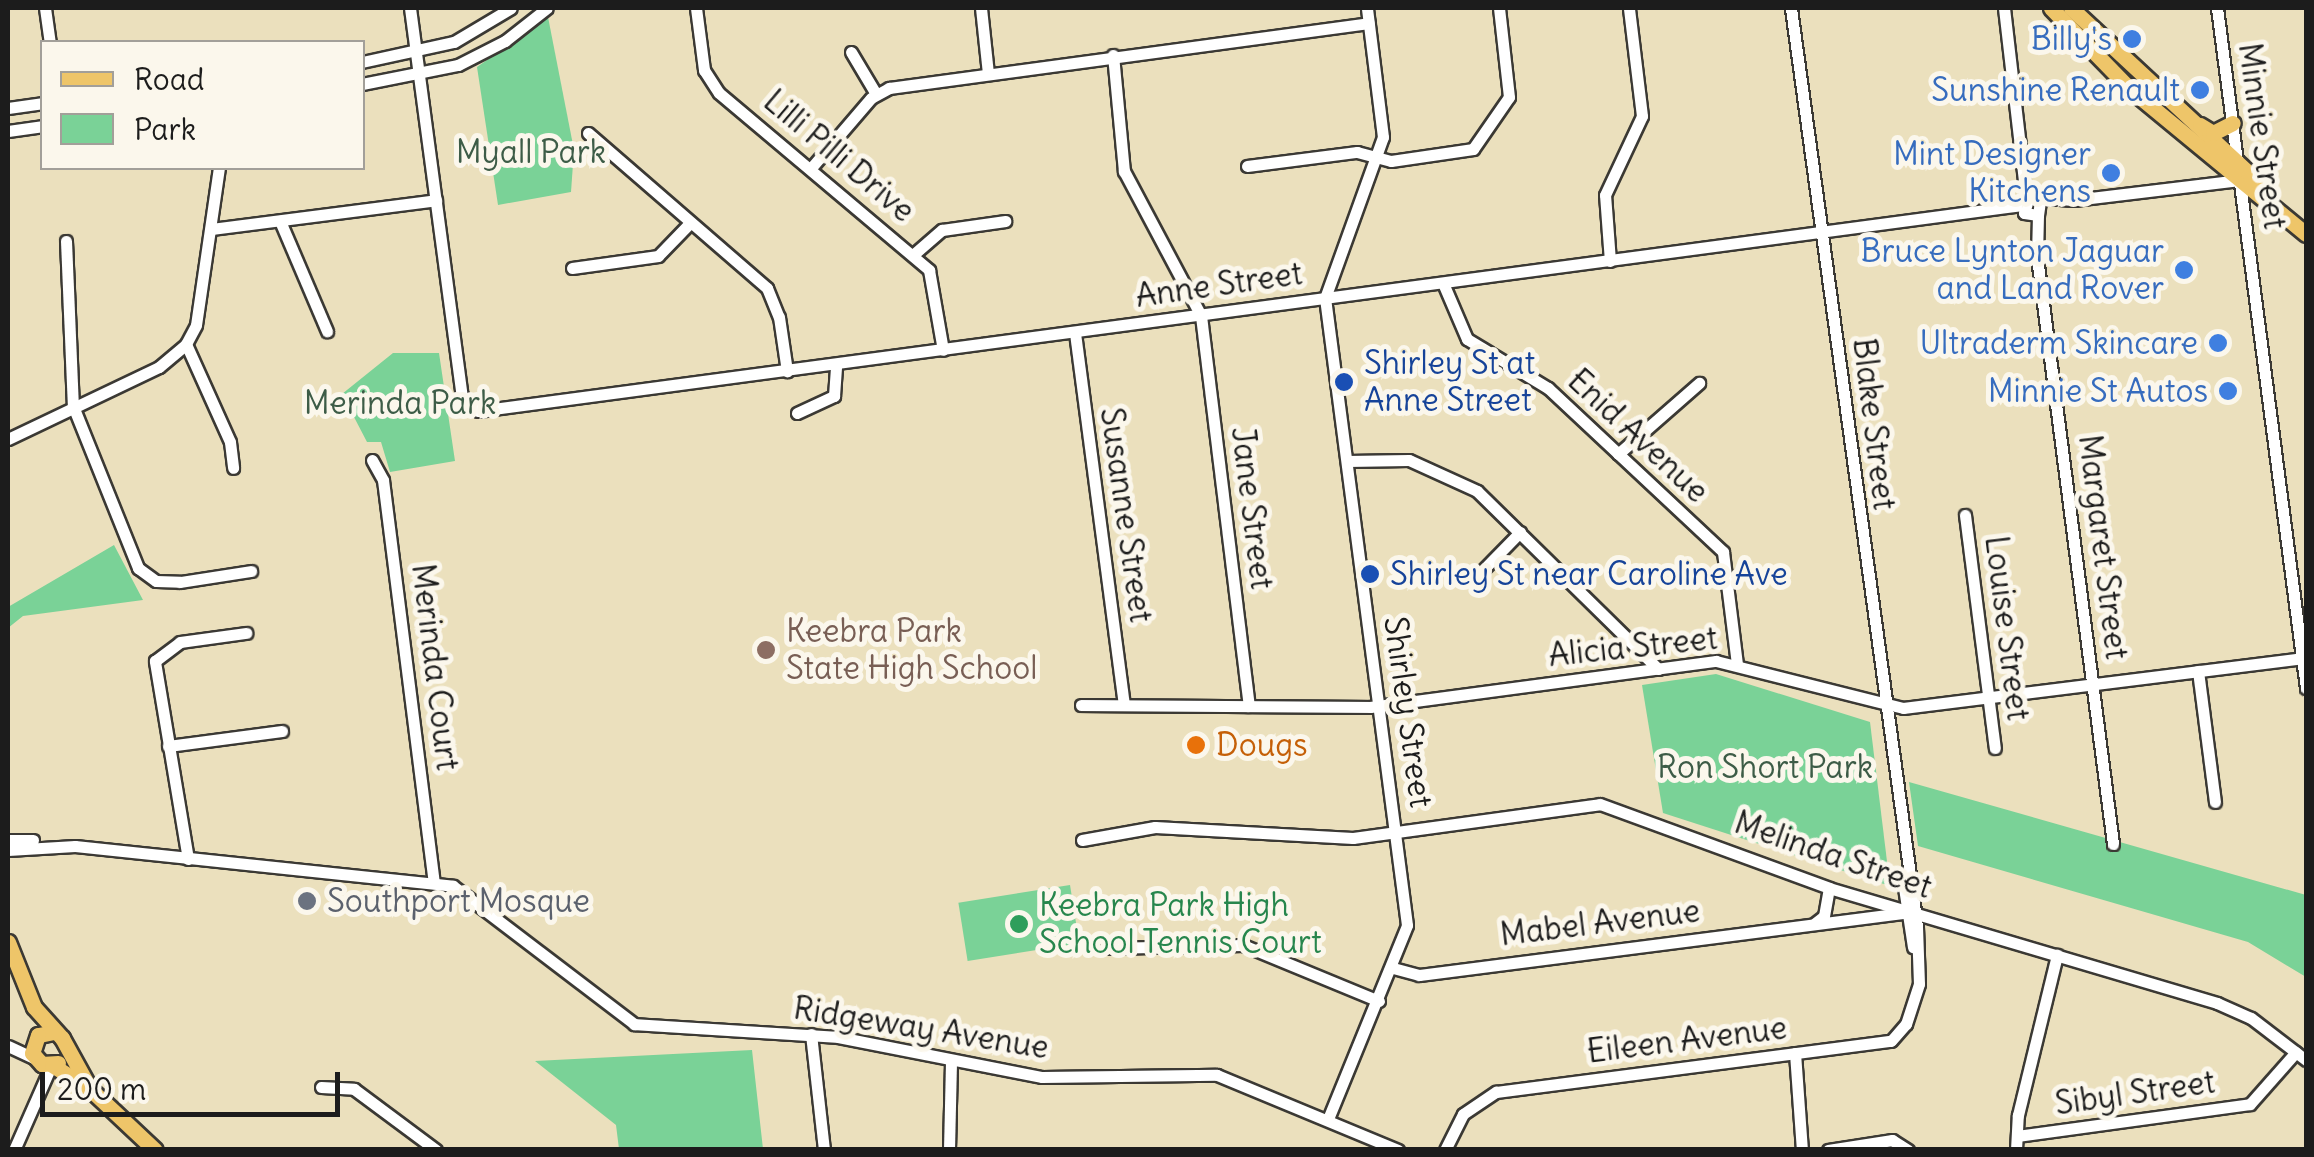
<!DOCTYPE html>
<html>
<head>
<meta charset="utf-8">
<style>
  body { margin:0 }
  #map { position:relative; width:2314px; height:1157px; overflow:hidden; background:#ebe0bd; font-family:Delius,sans-serif }
  div>[style] { position:absolute }
  .green>* { inset:0; background:#7ad297; transform-origin:0 0 }
  .roads { filter:drop-shadow(2px 0 #3b3934) drop-shadow(-2px 0 #3b3934) drop-shadow(0 2px #3b3934) drop-shadow(0 -2px #3b3934) }
  .minor>* { height:11px; margin:-5.5px; padding:0 5.5px; transform-origin:5.5px; border-radius:5.5px; background:#fff }
  .major>* { height:15px; margin:-7.5px; padding:0 7.5px; transform-origin:7.5px; border-radius:7.5px; background:#eec569 }
  .dots>* { width:28px; height:28px; translate:-50% -50%; box-sizing:border-box; border:5px solid #fbf7ec; border-radius:50% }
  span { translate:-50% -50%; white-space:nowrap; text-align:center; line-height:1.15; -webkit-text-stroke:10px #fbf7ec; paint-order:stroke }
  .shop-label { font-size:32px; color:#366cbe }
  .right { translate:-100% -50%; text-align:right }
  .street-label { font-size:32px; color:#1c1c1c }
  .park-label { font-size:32px; color:#3d5c47 }
  .transit-label { font-size:32px; color:#164399 }
  .left { translate:0 -50%; text-align:left }
  .education-label { font-size:32px; color:#785e54 }
  .food-label { font-size:32px; color:#c56008 }
  .worship-label { font-size:32px; color:#5b616d }
  .leisure-label { font-size:32px; color:#27864d }
  .frame { position:absolute; inset:0; border:10px solid #1c1c1c; pointer-events:none }
  .legend { position:absolute; left:40px; top:40px; width:325px; height:130px; box-sizing:border-box; background:#fbf7ec; border:2px solid #a29f99; margin:0; padding:12px 18px; list-style:none; font-size:30px; color:#1c1c1c }
  .legend li { display:flex; align-items:center; gap:20px; height:50px }
  .legend b { width:50px; border:2px solid #a29f99 }
  .scale { position:absolute; left:40px; top:1072px; width:300px; height:45px; box-sizing:border-box; border:5px solid #1c1c1c; border-top:0; padding-left:12px; font-size:30px; line-height:35px; white-space:nowrap; color:#1c1c1c; -webkit-text-stroke:8px #fbf7ec; paint-order:stroke }
</style>
</head>
<body>
<div id="map">
  <div class="green">
    <i style="clip-path:polygon(548px 17px,574px 150px,571px 192px,498px 205px,477px 67px)"></i>
    <i style="clip-path:polygon(393px 353px,439px 353px,455px 461px,390px 472px,381px 442px,367px 442px,342px 394px)"></i>
    <i style="clip-path:polygon(114px 545px,143px 600px,23px 616px,8px 628px,8px 607px)"></i>
    <i style="clip-path:polygon(1716px 674px,1870px 722px,1890px 886px,1663px 813px,1642px 685px)"></i>
    <i style="clip-path:polygon(1909px 782px,2306px 895px,2306px 977px,2248px 942px,1918px 846px)"></i>
    <i style="left:1070px;top:885px;width:59px;height:113px;rotate:81deg"></i>
    <i style="clip-path:polygon(752px 1050px,763px 1149px,619px 1149px,616px 1125px,535px 1061px)"></i>
  </div>
  <div class="roads">
    <div class="minor">
      <i style="left:45px;top:8px;width:34px;rotate:82deg"></i>
      <i style="left:410px;top:8px;width:391px;rotate:82.4deg"></i>
      <i style="left:462px;top:396px;width:22px;rotate:43deg"></i>
      <i style="left:478px;top:411px;width:1558px;rotate:-7.6deg"></i>
      <i style="left:696px;top:8px;width:63px;rotate:82.6deg"></i>
      <i style="left:704px;top:70px;width:27px;rotate:57deg"></i>
      <i style="left:719px;top:93px;width:275px;rotate:40.1deg"></i>
      <i style="left:929px;top:270px;width:81px;rotate:80.1deg"></i>
      <i style="left:981px;top:8px;width:65px;rotate:83.9deg"></i>
      <i style="left:2004px;top:8px;width:192px;rotate:83.4deg"></i>
      <i style="left:2217px;top:8px;width:686px;rotate:82.54deg"></i>
      <i style="left:851px;top:52px;width:49px;rotate:59.2deg"></i>
      <i style="left:1113px;top:55px;width:117px;rotate:84.6deg"></i>
      <i style="left:1124px;top:171px;width:164px;rotate:62deg"></i>
      <i style="left:1201px;top:316px;width:393px;rotate:83deg"></i>
      <i style="left:362px;top:62px;width:94px;rotate:-12.3deg"></i>
      <i style="left:454px;top:42px;width:66px;rotate:-30.8deg"></i>
      <i style="left:362px;top:84px;width:98px;rotate:-11.2deg"></i>
      <i style="left:458px;top:65px;width:53px;rotate:-27.1deg"></i>
      <i style="left:505px;top:41px;width:53px;rotate:-38.2deg"></i>
      <i style="left:8px;top:108px;width:34px;rotate:-8deg"></i>
      <i style="left:8px;top:131px;width:34px;rotate:-8deg"></i>
      <i style="left:588px;top:133px;width:237px;rotate:40.9deg"></i>
      <i style="left:767px;top:288px;width:31px;rotate:68deg"></i>
      <i style="left:779px;top:317px;width:55px;rotate:81.6deg"></i>
      <i style="left:1247px;top:166px;width:111px;rotate:-7.3deg"></i>
      <i style="left:1357px;top:152px;width:35px;rotate:15deg"></i>
      <i style="left:1391px;top:161px;width:83px;rotate:-8.3deg"></i>
      <i style="left:1473px;top:149px;width:63px;rotate:-55.3deg"></i>
      <i style="left:1509px;top:97px;width:90px;rotate:-96.4deg"></i>
      <i style="left:811px;top:168px;width:92px;rotate:-49.4deg"></i>
      <i style="left:871px;top:98px;width:21px;rotate:-29deg"></i>
      <i style="left:889px;top:88px;width:484px;rotate:-7.7deg"></i>
      <i style="left:2040px;top:201px;width:14px;rotate:98deg"></i>
      <i style="left:2038px;top:215px;width:14px;rotate:-172deg"></i>
      <i style="left:2024px;top:213px;width:17px;rotate:-73deg"></i>
      <i style="left:2029px;top:197px;width:45px;rotate:3.8deg"></i>
      <i style="left:2074px;top:200px;width:167px;rotate:-6.9deg"></i>
      <i style="left:2038px;top:215px;width:42px;rotate:91.4deg"></i>
      <i style="left:2037px;top:257px;width:592px;rotate:82.62deg"></i>
      <i style="left:280px;top:221px;width:120px;rotate:66.9deg"></i>
      <i style="left:211px;top:229px;width:227px;rotate:-7.3deg"></i>
      <i style="left:66px;top:241px;width:165px;rotate:87.6deg"></i>
      <i style="left:73px;top:406px;width:175px;rotate:68.1deg"></i>
      <i style="left:138px;top:568px;width:22px;rotate:36deg"></i>
      <i style="left:156px;top:581px;width:24px;rotate:2deg"></i>
      <i style="left:180px;top:582px;width:72px;rotate:-8.8deg"></i>
      <i style="left:914px;top:254px;width:37px;rotate:-41deg"></i>
      <i style="left:942px;top:230px;width:64px;rotate:-8.1deg"></i>
      <i style="left:1610px;top:261px;width:66px;rotate:-94.3deg"></i>
      <i style="left:1605px;top:195px;width:87px;rotate:-64.9deg"></i>
      <i style="left:1642px;top:116px;width:109px;rotate:-96.9deg"></i>
      <i style="left:572px;top:268px;width:87px;rotate:-7.9deg"></i>
      <i style="left:658px;top:256px;width:45px;rotate:-45.9deg"></i>
      <i style="left:1443px;top:283px;width:61px;rotate:66.8deg"></i>
      <i style="left:1467px;top:339px;width:95px;rotate:31.2deg"></i>
      <i style="left:1548px;top:388px;width:240px;rotate:43.1deg"></i>
      <i style="left:1723px;top:552px;width:113px;rotate:82.9deg"></i>
      <i style="left:1075px;top:333px;width:374px;rotate:82.5deg"></i>
      <i style="left:186px;top:344px;width:107px;rotate:65.8deg"></i>
      <i style="left:230px;top:442px;width:26px;rotate:83deg"></i>
      <i style="left:797px;top:413px;width:41px;rotate:-24.7deg"></i>
      <i style="left:834px;top:396px;width:32px;rotate:-86deg"></i>
      <i style="left:8px;top:439px;width:167px;rotate:-25.5deg"></i>
      <i style="left:159px;top:367px;width:35px;rotate:-40deg"></i>
      <i style="left:186px;top:344px;width:21px;rotate:-62deg"></i>
      <i style="left:196px;top:325px;width:159px;rotate:-81.7deg"></i>
      <i style="left:1618px;top:454px;width:108px;rotate:-41.2deg"></i>
      <i style="left:372px;top:460px;width:23px;rotate:61deg"></i>
      <i style="left:383px;top:480px;width:406px;rotate:82.8deg"></i>
      <i style="left:1347px;top:461px;width:62px;rotate:-0.9deg"></i>
      <i style="left:1409px;top:460px;width:75px;rotate:24.5deg"></i>
      <i style="left:1477px;top:491px;width:254px;rotate:44.5deg"></i>
      <i style="left:1965px;top:515px;width:235px;rotate:82.7deg"></i>
      <i style="left:1476px;top:577px;width:63px;rotate:-45.6deg"></i>
      <i style="left:2198px;top:671px;width:132px;rotate:82.6deg"></i>
      <i style="left:1081px;top:705px;width:289px;rotate:0.4deg"></i>
      <i style="left:1370px;top:707px;width:349px;rotate:-7.6deg"></i>
      <i style="left:1716px;top:661px;width:193px;rotate:14.1deg"></i>
      <i style="left:1903px;top:708px;width:402px;rotate:-7.1deg"></i>
      <i style="left:168px;top:746px;width:115px;rotate:-7.5deg"></i>
      <i style="left:8px;top:840px;width:25px"></i>
      <i style="left:1082px;top:840px;width:74px;rotate:-10.1deg"></i>
      <i style="left:1155px;top:827px;width:198px;rotate:3.2deg"></i>
      <i style="left:1353px;top:838px;width:249px;rotate:-7.8deg"></i>
      <i style="left:1600px;top:804px;width:244px;rotate:20.1deg"></i>
      <i style="left:1829px;top:888px;width:405px;rotate:16.5deg"></i>
      <i style="left:2217px;top:1003px;width:37px;rotate:24deg"></i>
      <i style="left:2251px;top:1018px;width:69px;rotate:37.4deg"></i>
      <i style="left:8px;top:850px;width:67px;rotate:-3.4deg"></i>
      <i style="left:75px;top:846px;width:380px;rotate:6deg"></i>
      <i style="left:453px;top:886px;width:228px;rotate:37.3deg"></i>
      <i style="left:634px;top:1024px;width:204px;rotate:3.6deg"></i>
      <i style="left:838px;top:1037px;width:208px;rotate:11.1deg"></i>
      <i style="left:1042px;top:1077px;width:175px;rotate:-0.7deg"></i>
      <i style="left:1217px;top:1075px;width:196px;rotate:22.5deg"></i>
      <i style="left:188px;top:859px;width:201px;rotate:-99.5deg"></i>
      <i style="left:155px;top:661px;width:31px;rotate:-37deg"></i>
      <i style="left:180px;top:642px;width:67px;rotate:-7.8deg"></i>
      <i style="left:1903px;top:881px;width:67px;rotate:81.4deg"></i>
      <i style="left:1815px;top:923px;width:11px;rotate:-38deg"></i>
      <i style="left:1824px;top:916px;width:28px;rotate:-80deg"></i>
      <i style="left:1107px;top:948px;width:136px;rotate:-1.3deg"></i>
      <i style="left:1243px;top:945px;width:147px;rotate:22.4deg"></i>
      <i style="left:1393px;top:968px;width:27px;rotate:15deg"></i>
      <i style="left:1419px;top:975px;width:488px;rotate:-7.3deg"></i>
      <i style="left:811px;top:1034px;width:117px;rotate:83.6deg"></i>
      <i style="left:8px;top:1046px;width:29px;rotate:25deg"></i>
      <i style="left:1795px;top:1053px;width:97px;rotate:85.9deg"></i>
      <i style="left:321px;top:1087px;width:33px;rotate:3deg"></i>
      <i style="left:354px;top:1089px;width:102px;rotate:36.6deg"></i>
      <i style="left:1328px;top:1119px;width:209px;rotate:-67.8deg"></i>
      <i style="left:1407px;top:925px;width:632px;rotate:-97.45deg"></i>
      <i style="left:1325px;top:298px;width:171px;rotate:-70.2deg"></i>
      <i style="left:1383px;top:137px;width:130px;rotate:-97.1deg"></i>
      <i style="left:2017px;top:1136px;width:235px;rotate:-7.8deg"></i>
      <i style="left:2250px;top:1104px;width:69px;rotate:-48.5deg"></i>
      <i style="left:14px;top:1150px;width:92px;rotate:-66.2deg"></i>
      <i style="left:949px;top:1150px;width:89px;rotate:-88.7deg"></i>
      <i style="left:1445px;top:1150px;width:40px;rotate:-63.4deg"></i>
      <i style="left:1463px;top:1114px;width:40px;rotate:-34deg"></i>
      <i style="left:1496px;top:1092px;width:398px;rotate:-7.4deg"></i>
      <i style="left:1891px;top:1041px;width:23px;rotate:-49deg"></i>
      <i style="left:1906px;top:1024px;width:42px;rotate:-72deg"></i>
      <i style="left:1919px;top:984px;width:58px;rotate:-92deg"></i>
      <i style="left:1917px;top:926px;width:927px;rotate:-97.82deg"></i>
      <i style="left:1828px;top:1150px;width:65px;rotate:-8.9deg"></i>
      <i style="left:1892px;top:1140px;width:19px;rotate:32deg"></i>
      <i style="left:2016px;top:1150px;width:35px;rotate:-87deg"></i>
      <i style="left:2018px;top:1115px;width:165px;rotate:-76.3deg"></i>
    </div>
    <div class="major">
      <i style="left:2051px;top:8px;width:113px;rotate:45.7deg"></i>
      <i style="left:2130px;top:89px;width:228px;rotate:39.5deg"></i>
      <i style="left:2071px;top:8px;width:255px;rotate:42.9deg"></i>
      <i style="left:2200px;top:125px;width:15px;rotate:32deg"></i>
      <i style="left:2213px;top:133px;width:22px;rotate:-27deg"></i>
      <i style="left:8px;top:942px;width:70px;rotate:68.2deg"></i>
      <i style="left:34px;top:1007px;width:42px;rotate:47.9deg"></i>
      <i style="left:62px;top:1038px;width:58px;rotate:61.2deg"></i>
      <i style="left:54px;top:1032px;width:16px;rotate:169deg"></i>
      <i style="left:38px;top:1035px;width:19px;rotate:108deg"></i>
      <i style="left:32px;top:1053px;width:15px;rotate:48deg"></i>
      <i style="left:42px;top:1064px;width:16px;rotate:-4deg"></i>
      <i style="left:52px;top:1065px;width:45px;rotate:32.3deg"></i>
      <i style="left:90px;top:1089px;width:89px;rotate:43.2deg"></i>
    </div>
  </div>
  <div class="dots">
    <i style="left:2132px;top:39px;background:#3f7fe0"></i>
    <i style="left:2200px;top:90px;background:#3f7fe0"></i>
    <i style="left:2111px;top:173px;background:#3f7fe0"></i>
    <i style="left:2184px;top:270px;background:#3f7fe0"></i>
    <i style="left:2218px;top:343px;background:#3f7fe0"></i>
    <i style="left:1344px;top:382px;background:#1a4fb4"></i>
    <i style="left:2228px;top:391px;background:#3f7fe0"></i>
    <i style="left:1370px;top:574px;background:#1a4fb4"></i>
    <i style="left:766px;top:650px;background:#8d6e63"></i>
    <i style="left:1196px;top:745px;background:#e8710a"></i>
    <i style="left:307px;top:901px;background:#6b7280"></i>
    <i style="left:1019px;top:924px;background:#2e9e5b"></i>
  </div>
  <div class="shop-label">
    <span class="right" style="left:2112px;top:39px">Billy's</span>
    <span class="right" style="left:2180px;top:90px">Sunshine Renault</span>
    <span class="right" style="left:2091px;top:173px">Mint Designer<br>Kitchens</span>
    <span class="right" style="left:2164px;top:270px">Bruce Lynton Jaguar<br>and Land Rover</span>
    <span class="right" style="left:2198px;top:343px">Ultraderm Skincare</span>
    <span class="right" style="left:2208px;top:391px">Minnie St Autos</span>
  </div>
  <div class="street-label">
    <span style="left:2262px;top:136px;rotate:82deg">Minnie Street</span>
    <span style="left:839px;top:156px;rotate:40deg">Lilli Pilli Drive</span>
    <span style="left:1219px;top:285px;rotate:-8deg">Anne Street</span>
    <span style="left:1874px;top:424px;rotate:83deg">Blake Street</span>
    <span style="left:1638px;top:436px;rotate:43deg">Enid Avenue</span>
    <span style="left:1252px;top:508px;rotate:83deg">Jane Street</span>
    <span style="left:1126px;top:515px;rotate:82deg">Susanne Street</span>
    <span style="left:2103px;top:547px;rotate:83deg">Margaret Street</span>
    <span style="left:2007px;top:628px;rotate:83deg">Louise Street</span>
    <span style="left:1633px;top:647px;rotate:-6deg">Alicia Street</span>
    <span style="left:435px;top:667px;rotate:83deg">Merinda Court</span>
    <span style="left:1408px;top:712px;rotate:82deg">Shirley Street</span>
    <span style="left:1833px;top:855px;rotate:19deg">Melinda Street</span>
    <span style="left:1600px;top:923px;rotate:-7deg">Mabel Avenue</span>
    <span style="left:921px;top:1028px;rotate:9deg">Ridgeway Avenue</span>
    <span style="left:1687px;top:1040px;rotate:-7deg">Eileen Avenue</span>
    <span style="left:2135px;top:1093px;rotate:-8deg">Sibyl Street</span>
  </div>
  <div class="park-label">
    <span style="left:531px;top:152px">Myall Park</span>
    <span style="left:400px;top:403px">Merinda Park</span>
    <span style="left:1765px;top:767px">Ron Short Park</span>
  </div>
  <div class="transit-label">
    <span class="left" style="left:1364px;top:382px">Shirley St at<br>Anne Street</span>
    <span class="left" style="left:1390px;top:574px">Shirley St near Caroline Ave</span>
  </div>
  <div class="education-label">
    <span class="left" style="left:786px;top:650px">Keebra Park<br>State High School</span>
  </div>
  <div class="food-label">
    <span class="left" style="left:1216px;top:745px">Dougs</span>
  </div>
  <div class="worship-label">
    <span class="left" style="left:327px;top:901px">Southport Mosque</span>
  </div>
  <div class="leisure-label">
    <span class="left" style="left:1039px;top:924px">Keebra Park High<br>School Tennis Court</span>
  </div>
  <div class="frame"></div>
  <ul class="legend">
  <li><b style="height:12px;background:#eec569"></b>Road</li>
  <li><b style="height:28px;background:#7ad297"></b>Park</li>
  </ul>
  <div class="scale">200 m</div>
</div>
</body>
</html>
